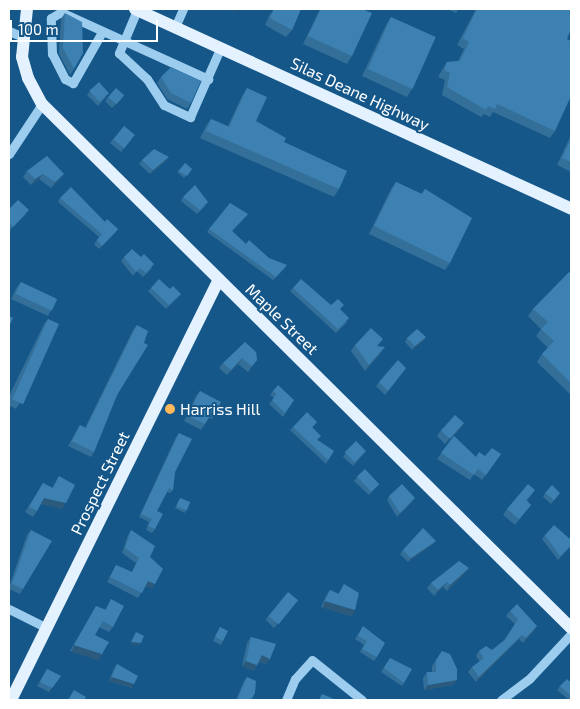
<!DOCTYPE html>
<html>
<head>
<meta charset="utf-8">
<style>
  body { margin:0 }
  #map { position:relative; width:580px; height:709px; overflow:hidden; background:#155789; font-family:"Exo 2",sans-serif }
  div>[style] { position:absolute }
  .minor>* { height:9px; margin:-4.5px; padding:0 4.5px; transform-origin:4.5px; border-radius:4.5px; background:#9ccdef }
  .major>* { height:12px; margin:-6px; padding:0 6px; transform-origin:6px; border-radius:6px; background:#e4f2ff }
  .wall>* { inset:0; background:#346f99; transform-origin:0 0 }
  .shaded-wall>* { inset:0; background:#2b5a7d; transform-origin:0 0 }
  .building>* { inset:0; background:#3d81b2; transform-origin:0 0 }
  .dots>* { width:14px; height:14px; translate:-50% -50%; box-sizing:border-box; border:2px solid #155789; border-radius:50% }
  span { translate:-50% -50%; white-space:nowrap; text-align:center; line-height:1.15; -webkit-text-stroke:4px #155789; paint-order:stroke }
  .street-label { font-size:16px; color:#fff }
  .poi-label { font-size:16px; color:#fff }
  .left { translate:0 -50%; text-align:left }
  .frame { position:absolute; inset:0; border:10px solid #fff; pointer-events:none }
  .scale { position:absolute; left:10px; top:20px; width:148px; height:22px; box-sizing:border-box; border:2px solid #fff; border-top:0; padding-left:6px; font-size:15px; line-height:18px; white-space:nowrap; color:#fff; -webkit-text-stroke:4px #155789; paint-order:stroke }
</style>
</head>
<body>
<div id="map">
  <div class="minor">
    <i style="left:137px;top:10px;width:47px;rotate:112.7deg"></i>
    <i style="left:119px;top:53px;width:38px;rotate:43deg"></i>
    <i style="left:147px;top:79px;width:31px;rotate:57deg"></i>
    <i style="left:164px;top:105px;width:29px;rotate:25deg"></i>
    <i style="left:190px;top:117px;width:74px;rotate:-66.2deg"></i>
    <i style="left:175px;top:27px;width:20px;rotate:-66deg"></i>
    <i style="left:9px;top:31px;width:13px;rotate:23deg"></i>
    <i style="left:102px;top:32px;width:59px;rotate:119.6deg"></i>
    <i style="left:73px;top:83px;width:9px;rotate:-153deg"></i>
    <i style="left:65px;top:79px;width:28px;rotate:-117deg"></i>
    <i style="left:52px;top:54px;width:36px;rotate:-92deg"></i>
    <i style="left:51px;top:18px;width:12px;rotate:-31deg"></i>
    <i style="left:61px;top:12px;width:162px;rotate:24.5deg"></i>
    <i style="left:9px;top:154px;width:60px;rotate:-56.6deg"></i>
    <i style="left:9px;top:609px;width:42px;rotate:26.6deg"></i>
    <i style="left:286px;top:700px;width:23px;rotate:-67deg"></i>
    <i style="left:295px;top:679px;width:25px;rotate:-48deg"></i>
    <i style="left:312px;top:660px;width:64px;rotate:38.7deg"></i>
    <i style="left:501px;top:700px;width:36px;rotate:-37deg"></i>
    <i style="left:530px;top:678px;width:60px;rotate:-47deg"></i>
  </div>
  <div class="major">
    <i style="left:27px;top:9px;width:48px;rotate:95.9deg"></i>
    <i style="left:22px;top:57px;width:22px;rotate:74deg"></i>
    <i style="left:28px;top:78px;width:30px;rotate:62deg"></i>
    <i style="left:42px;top:104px;width:745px;rotate:44.73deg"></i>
    <i style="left:135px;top:9px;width:480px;rotate:24.6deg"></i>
    <i style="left:11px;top:700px;width:469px;rotate:-63.7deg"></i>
  </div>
  <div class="wall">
    <i style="clip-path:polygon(274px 9px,277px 10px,278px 9px,301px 9px,292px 30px,286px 37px,265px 25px,269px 16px)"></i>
    <i style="clip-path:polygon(320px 9px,362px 9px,352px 56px,347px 64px,303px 44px)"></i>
    <i style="clip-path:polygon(447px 9px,459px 9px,456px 13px)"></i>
    <i style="clip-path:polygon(476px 9px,571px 9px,555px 131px,550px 138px,493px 112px,490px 117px,484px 114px,481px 117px,442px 95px,445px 80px,438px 77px,442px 70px,447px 62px,458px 61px,464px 49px,457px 45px)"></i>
    <i style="clip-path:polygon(65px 13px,74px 69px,70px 75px,59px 54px,61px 19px)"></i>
    <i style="clip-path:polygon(391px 17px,412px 89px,407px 97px,362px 76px,386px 25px)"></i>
    <i style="clip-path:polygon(161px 77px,191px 103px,187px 109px,167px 99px,157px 83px)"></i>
    <i style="clip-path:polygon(247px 88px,256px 121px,284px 142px,339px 189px,334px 197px,200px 138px,206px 126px,211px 119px,228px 126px,242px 96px)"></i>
    <i style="clip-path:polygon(90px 91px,106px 97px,98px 106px,87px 95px)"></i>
    <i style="clip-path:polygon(108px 97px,121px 99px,112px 108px,105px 101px)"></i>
    <i style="clip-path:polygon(571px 135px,571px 172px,557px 165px)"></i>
    <i style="clip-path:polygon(113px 139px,132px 139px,121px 152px,110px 143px)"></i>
    <i style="clip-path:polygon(47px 156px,60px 179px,51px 188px,39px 179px,31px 185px,23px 177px,27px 171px)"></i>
    <i style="clip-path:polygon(142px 160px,166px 161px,150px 174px,139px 164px)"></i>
    <i style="left:185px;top:163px;width:9px;height:12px;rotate:41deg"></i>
    <i style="clip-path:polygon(396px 182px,421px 194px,425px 189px,450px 263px,445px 270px,369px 234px,391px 189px)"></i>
    <i style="clip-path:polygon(183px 197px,205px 206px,197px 214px,181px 201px)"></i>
    <i style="clip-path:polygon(60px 198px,105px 222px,118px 229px,115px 233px,99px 249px,94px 244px,99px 237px,58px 202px)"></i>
    <i style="clip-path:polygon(9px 209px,26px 214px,10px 230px,9px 229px)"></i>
    <i style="clip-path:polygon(248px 214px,232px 231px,246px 244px,285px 268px,273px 280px,207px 232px,209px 229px)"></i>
    <i style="clip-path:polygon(124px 257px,141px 257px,152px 268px,143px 277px,137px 271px,133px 276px,121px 261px)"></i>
    <i style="clip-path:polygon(571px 274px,571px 395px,537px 362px,542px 354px,548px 348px,536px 336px,541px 329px,528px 316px,533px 309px)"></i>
    <i style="clip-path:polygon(21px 282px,51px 310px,48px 316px,11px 299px,17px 287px)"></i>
    <i style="clip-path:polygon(151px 288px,170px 289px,181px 294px,166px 309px,148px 291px)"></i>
    <i style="clip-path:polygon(293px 288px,340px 309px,347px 322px,336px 333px,290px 291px)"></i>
    <i style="clip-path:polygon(48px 319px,20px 403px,16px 409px,11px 406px,9px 410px,9px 396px,44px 324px)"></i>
    <i style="clip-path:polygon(137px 325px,117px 395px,94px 452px,91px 457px,68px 446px,77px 430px,80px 425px,85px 428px,133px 330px)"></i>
    <i style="clip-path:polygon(426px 337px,423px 341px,412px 350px,405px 342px,407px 338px)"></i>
    <i style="clip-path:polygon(355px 345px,381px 353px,365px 371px,351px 351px)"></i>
    <i style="clip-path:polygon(256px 352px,257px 360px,248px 372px,238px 364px,227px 375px,219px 368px,223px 363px)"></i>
    <i style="clip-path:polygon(406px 368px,385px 395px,376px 386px,379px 382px)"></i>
    <i style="clip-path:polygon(200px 391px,216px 413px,212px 419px,209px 418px,201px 430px,184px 421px,196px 396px)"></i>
    <i style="clip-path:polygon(273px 391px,294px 400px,283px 417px,269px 404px,274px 398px,270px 395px)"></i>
    <i style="clip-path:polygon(317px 422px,312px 428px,318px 440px,334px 451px,326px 464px,290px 430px,293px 427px)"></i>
    <i style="clip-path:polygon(464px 423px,460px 429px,445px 444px,437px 436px,441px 430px)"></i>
    <i style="clip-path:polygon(179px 433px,173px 490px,170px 493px,167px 492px,157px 511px,155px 529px,152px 533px,146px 530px,149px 522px,139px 517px,176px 437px)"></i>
    <i style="clip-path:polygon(454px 436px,476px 457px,501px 454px,482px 480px,474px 474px,470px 480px,437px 459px)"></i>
    <i style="clip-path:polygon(366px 451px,353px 466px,343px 457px,346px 453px)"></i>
    <i style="clip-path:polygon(59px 476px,62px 509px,41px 504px,33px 517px,25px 512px,43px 483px,52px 488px)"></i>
    <i style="clip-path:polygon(357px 477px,379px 484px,369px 495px,354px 481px)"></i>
    <i style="clip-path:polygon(535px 490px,527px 501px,531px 505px,515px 525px,503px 515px,507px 509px)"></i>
    <i style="clip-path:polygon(545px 493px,560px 493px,551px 504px,543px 497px)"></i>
    <i style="clip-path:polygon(389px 496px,412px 502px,397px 517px,387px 500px)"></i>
    <i style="clip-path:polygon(179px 500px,186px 511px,185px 513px,175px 508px)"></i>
    <i style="clip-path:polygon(31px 530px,23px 589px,20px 594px,9px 589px,9px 587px,27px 535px)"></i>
    <i style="clip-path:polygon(131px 530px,150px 557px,155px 584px,152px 588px,145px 586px,138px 598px,107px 582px,116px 565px,132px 572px,136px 563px,122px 553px,128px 535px)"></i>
    <i style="clip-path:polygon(545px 535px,571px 546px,558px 560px,542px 539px)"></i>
    <i style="clip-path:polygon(436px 541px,433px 544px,408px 562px,400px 554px,403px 550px)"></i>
    <i style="clip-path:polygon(465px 573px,447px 591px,443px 587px,434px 596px,427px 588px,431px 583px)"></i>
    <i style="clip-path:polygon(344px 584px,351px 616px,321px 607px,326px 596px,330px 590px,338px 594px)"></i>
    <i style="clip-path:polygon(111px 599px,113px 627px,109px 632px,99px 627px,95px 635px,102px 654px,98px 660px,70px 651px,96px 606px,105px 610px)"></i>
    <i style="clip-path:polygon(298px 600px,274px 628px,266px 620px,268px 616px)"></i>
    <i style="clip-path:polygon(510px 611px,534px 631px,523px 643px,519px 639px,476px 682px,468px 672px,472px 667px,480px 662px,476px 656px,479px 651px,492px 650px,504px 640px,515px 624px,506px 616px)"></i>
    <i style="clip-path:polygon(363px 626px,377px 657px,374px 661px,360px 652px,364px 645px,355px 639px)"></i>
    <i style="clip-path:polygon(220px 627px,223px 641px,221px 645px,213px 641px)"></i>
    <i style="clip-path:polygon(251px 637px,270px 659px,266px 664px,259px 662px,254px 671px,242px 666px,247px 643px)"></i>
    <i style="clip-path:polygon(442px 651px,457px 680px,453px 685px,424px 690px,423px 678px,427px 672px,432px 672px,432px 666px)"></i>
    <i style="clip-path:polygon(387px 662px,404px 683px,402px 686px,381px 672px)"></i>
    <i style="clip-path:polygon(117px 664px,132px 688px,109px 681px,114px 668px)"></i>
    <i style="clip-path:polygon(47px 669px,61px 676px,49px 692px,37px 686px)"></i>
    <i style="clip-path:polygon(247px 677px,251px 700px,236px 700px,244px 681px)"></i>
    <i style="clip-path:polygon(571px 683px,571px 700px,569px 700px,557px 690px,560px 686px)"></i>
  </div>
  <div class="shaded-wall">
    <i style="clip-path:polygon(227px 9px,238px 9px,236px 12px)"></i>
    <i style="clip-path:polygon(169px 157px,166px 161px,150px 174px,153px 170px)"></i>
    <i style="clip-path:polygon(43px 174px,39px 179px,31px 185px,35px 179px)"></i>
    <i style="clip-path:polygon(64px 174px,60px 179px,51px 188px,55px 182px)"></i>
    <i style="clip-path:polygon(426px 337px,423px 341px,412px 350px,415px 346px)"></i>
    <i style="clip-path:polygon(385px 347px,381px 353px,365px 371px,369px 365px)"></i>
    <i style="clip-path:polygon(242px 358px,238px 364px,227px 375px,231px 370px)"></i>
    <i style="clip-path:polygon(464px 423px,460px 429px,445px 444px,449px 438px)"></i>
    <i style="clip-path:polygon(44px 498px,66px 503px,62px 509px,40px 504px)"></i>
    <i style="clip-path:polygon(415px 498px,412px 502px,397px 517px,400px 513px)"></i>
    <i style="clip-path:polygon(436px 541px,433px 544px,408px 562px,411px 558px)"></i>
    <i style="clip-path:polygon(469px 568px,465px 573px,447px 591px,450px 585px)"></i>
    <i style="clip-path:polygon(148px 581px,155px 584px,152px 588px,144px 586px)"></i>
    <i style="clip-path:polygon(447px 582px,443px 587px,434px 596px,438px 590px)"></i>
    <i style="left:325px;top:601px;width:31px;height:7px;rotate:17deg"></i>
    <i style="clip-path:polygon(537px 626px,534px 631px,523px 643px,526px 638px)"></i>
    <i style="clip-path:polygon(522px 635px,519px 639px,476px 682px,479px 677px)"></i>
    <i style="clip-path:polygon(131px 642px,141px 643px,139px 645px,130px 644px)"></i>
    <i style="left:74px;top:645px;width:29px;height:7px;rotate:18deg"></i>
    <i style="clip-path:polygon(262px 655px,270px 659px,266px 664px,258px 661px)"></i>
    <i style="clip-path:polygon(246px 661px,257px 665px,254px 671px,242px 666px)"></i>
    <i style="clip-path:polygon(112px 677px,134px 684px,132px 688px,109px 681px)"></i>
    <i style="clip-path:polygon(457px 680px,453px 685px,424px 690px,428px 685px)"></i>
  </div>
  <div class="building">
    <i style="clip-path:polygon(274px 9px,279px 10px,280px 9px,301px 9px,292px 30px,270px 18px)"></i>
    <i style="clip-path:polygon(321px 9px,362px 9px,372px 13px,352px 56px,308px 36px)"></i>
    <i style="clip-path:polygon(477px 9px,571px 9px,571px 29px,567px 39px,571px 41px,571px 96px,555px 131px,497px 104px,495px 109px,488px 106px,486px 110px,447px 87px,450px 73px,444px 70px,447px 62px,460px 61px,469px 42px,463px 38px)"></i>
    <i style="clip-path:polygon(65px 13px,82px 22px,83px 53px,74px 69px,63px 48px)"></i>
    <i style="left:391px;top:17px;width:49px;height:57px;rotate:24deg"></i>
    <i style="clip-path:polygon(171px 67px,201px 81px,191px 103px,171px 93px,161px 77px)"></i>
    <i style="left:99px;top:82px;width:15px;height:13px;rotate:48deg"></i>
    <i style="left:116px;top:88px;width:11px;height:12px;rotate:41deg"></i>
    <i style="clip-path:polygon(247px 88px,267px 97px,256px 121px,286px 138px,284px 142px,347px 171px,339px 189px,206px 131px,211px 119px,229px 127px)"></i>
    <i style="left:124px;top:126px;width:14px;height:17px;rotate:39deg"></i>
    <i style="clip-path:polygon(571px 139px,571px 162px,562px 158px)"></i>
    <i style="clip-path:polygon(154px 149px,169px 157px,153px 170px,142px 160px)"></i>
    <i style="clip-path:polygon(47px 156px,64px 174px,55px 182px,43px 174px,35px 179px,27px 171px)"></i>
    <i style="clip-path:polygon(185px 163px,192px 169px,187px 176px,179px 171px)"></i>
    <i style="clip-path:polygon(396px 182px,422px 194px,425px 189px,472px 218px,450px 263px,374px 226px)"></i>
    <i style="clip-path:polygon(195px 185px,208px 202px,200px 210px,183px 197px)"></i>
    <i style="clip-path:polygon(71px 187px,105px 222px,107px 219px,118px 229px,102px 246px,97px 240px,102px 234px,60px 198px)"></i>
    <i style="clip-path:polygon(18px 200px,29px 210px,13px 227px,9px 222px,9px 209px)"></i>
    <i style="clip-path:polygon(230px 203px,248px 214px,232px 231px,246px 244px,249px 240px,269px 258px,287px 265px,276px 277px,209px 229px)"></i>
    <i style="clip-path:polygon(132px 249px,141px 257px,144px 254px,154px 264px,146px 273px,140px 268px,136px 272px,124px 257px)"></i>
    <i style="clip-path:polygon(569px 272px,571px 274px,571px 383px,542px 354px,554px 341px,541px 329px,548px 322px,533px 309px)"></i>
    <i style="clip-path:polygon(159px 279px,170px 289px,173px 286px,181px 294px,169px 305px,151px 288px)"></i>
    <i style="clip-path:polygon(301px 279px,331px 305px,338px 299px,344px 305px,340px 309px,349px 318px,338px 329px,293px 288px)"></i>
    <i style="left:21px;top:282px;width:40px;height:13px;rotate:25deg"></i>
    <i style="clip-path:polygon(9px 316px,13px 318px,9px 327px)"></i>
    <i style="left:48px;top:319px;width:12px;height:88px;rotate:24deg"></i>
    <i style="clip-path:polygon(137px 325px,148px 331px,144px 343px,148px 345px,117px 395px,94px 452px,72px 441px,80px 425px,86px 428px)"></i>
    <i style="clip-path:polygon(371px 328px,383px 339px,377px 346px,385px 347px,369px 365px,355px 345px)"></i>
    <i style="clip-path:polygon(417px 329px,426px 337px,415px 346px,407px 338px)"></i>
    <i style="clip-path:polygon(245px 342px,256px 352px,257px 360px,252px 366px,242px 358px,231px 370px,223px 363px)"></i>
    <i style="clip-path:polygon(398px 360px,406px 368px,388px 391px,379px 382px)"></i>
    <i style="clip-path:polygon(278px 385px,294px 400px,285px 413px,272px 400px,277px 394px,273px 391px)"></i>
    <i style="clip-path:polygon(200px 391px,221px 402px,216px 413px,212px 411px,205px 424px,188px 416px)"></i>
    <i style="clip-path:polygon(307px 412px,317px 422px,312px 427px,321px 436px,317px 440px,334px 451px,328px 460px,293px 427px)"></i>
    <i style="left:455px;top:415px;width:12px;height:21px;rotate:42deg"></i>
    <i style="clip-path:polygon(179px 433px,192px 439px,175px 472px,173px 490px,169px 488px,157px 511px,163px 514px,155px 529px,148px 526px,152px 519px,141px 514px)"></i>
    <i style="clip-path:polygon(454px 436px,476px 457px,479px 452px,485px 456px,492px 448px,501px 454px,486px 475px,478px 469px,474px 475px,441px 453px)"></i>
    <i style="left:356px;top:441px;width:14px;height:16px;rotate:45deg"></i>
    <i style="left:365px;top:469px;width:21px;height:11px;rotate:47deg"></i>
    <i style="clip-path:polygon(59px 476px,75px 485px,66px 503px,44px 498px,37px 511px,29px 507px,43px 483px,53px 488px)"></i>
    <i style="clip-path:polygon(402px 484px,415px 498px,400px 513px,389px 496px)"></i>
    <i style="clip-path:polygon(528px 484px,535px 490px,526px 500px,531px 505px,519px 519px,507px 509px)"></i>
    <i style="clip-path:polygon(552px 485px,560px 493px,554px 500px,545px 493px)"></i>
    <i style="left:180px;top:498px;width:11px;height:9px;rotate:22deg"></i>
    <i style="clip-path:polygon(554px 525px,571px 540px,571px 545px,560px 556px,545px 535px)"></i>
    <i style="clip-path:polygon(423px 528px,436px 541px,411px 558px,403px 550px)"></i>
    <i style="clip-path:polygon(31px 530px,52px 541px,23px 589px,12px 584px)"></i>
    <i style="clip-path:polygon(131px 530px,155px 546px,150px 557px,163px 569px,155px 584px,148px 581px,142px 593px,110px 577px,116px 565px,132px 572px,139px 558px,125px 548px)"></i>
    <i style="clip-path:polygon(459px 561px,469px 568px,450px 585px,447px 582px,438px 590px,431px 583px)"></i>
    <i style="clip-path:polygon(344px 584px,359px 593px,355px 610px,325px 601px,330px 590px,339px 594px)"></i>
    <i style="left:288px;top:592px;width:13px;height:31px;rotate:39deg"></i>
    <i style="clip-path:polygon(111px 599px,124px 606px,113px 627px,103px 621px,95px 635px,109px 642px,102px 654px,74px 645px,96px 606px,106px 610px)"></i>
    <i style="clip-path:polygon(517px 604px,537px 626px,526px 638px,522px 635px,479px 677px,472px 667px,484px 658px,479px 651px,486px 646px,492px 650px,505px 640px,518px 619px,510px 611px)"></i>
    <i style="clip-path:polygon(363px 626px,385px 643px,377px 657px,362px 649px,367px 641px,358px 636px)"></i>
    <i style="left:220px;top:627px;width:9px;height:11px;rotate:27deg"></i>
    <i style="clip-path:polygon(136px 632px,144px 636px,141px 643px,131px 642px)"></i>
    <i style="clip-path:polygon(251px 637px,276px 644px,270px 659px,262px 655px,257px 665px,246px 661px)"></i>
    <i style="clip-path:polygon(442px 651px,450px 654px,457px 669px,457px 680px,428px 685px,427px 672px,436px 672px,436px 660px)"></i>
    <i style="clip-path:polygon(390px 658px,412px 669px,404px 683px,384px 668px)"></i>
    <i style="clip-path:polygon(117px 664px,138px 676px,134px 684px,112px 677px)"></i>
    <i style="clip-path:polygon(47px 669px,61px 676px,52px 688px,40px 682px)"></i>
    <i style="clip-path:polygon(247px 677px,256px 681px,255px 693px,251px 700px,237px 700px)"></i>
    <i style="clip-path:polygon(567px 679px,571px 683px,571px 696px,560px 686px)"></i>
    <i style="clip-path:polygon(74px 690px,86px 697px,84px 700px,68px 700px)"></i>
    <i style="clip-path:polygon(322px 694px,334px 699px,334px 700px,319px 700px)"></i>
  </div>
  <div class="dots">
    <i style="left:170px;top:409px;background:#ffb95a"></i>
  </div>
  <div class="street-label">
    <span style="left:360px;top:94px;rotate:25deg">Silas Deane Highway</span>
    <span style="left:282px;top:319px;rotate:44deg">Maple Street</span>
    <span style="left:100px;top:483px;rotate:-64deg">Prospect Street</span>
  </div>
  <div class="poi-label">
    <span class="left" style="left:180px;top:409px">Harriss Hill</span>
  </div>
  <div class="frame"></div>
  <div class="scale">100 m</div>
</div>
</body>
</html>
